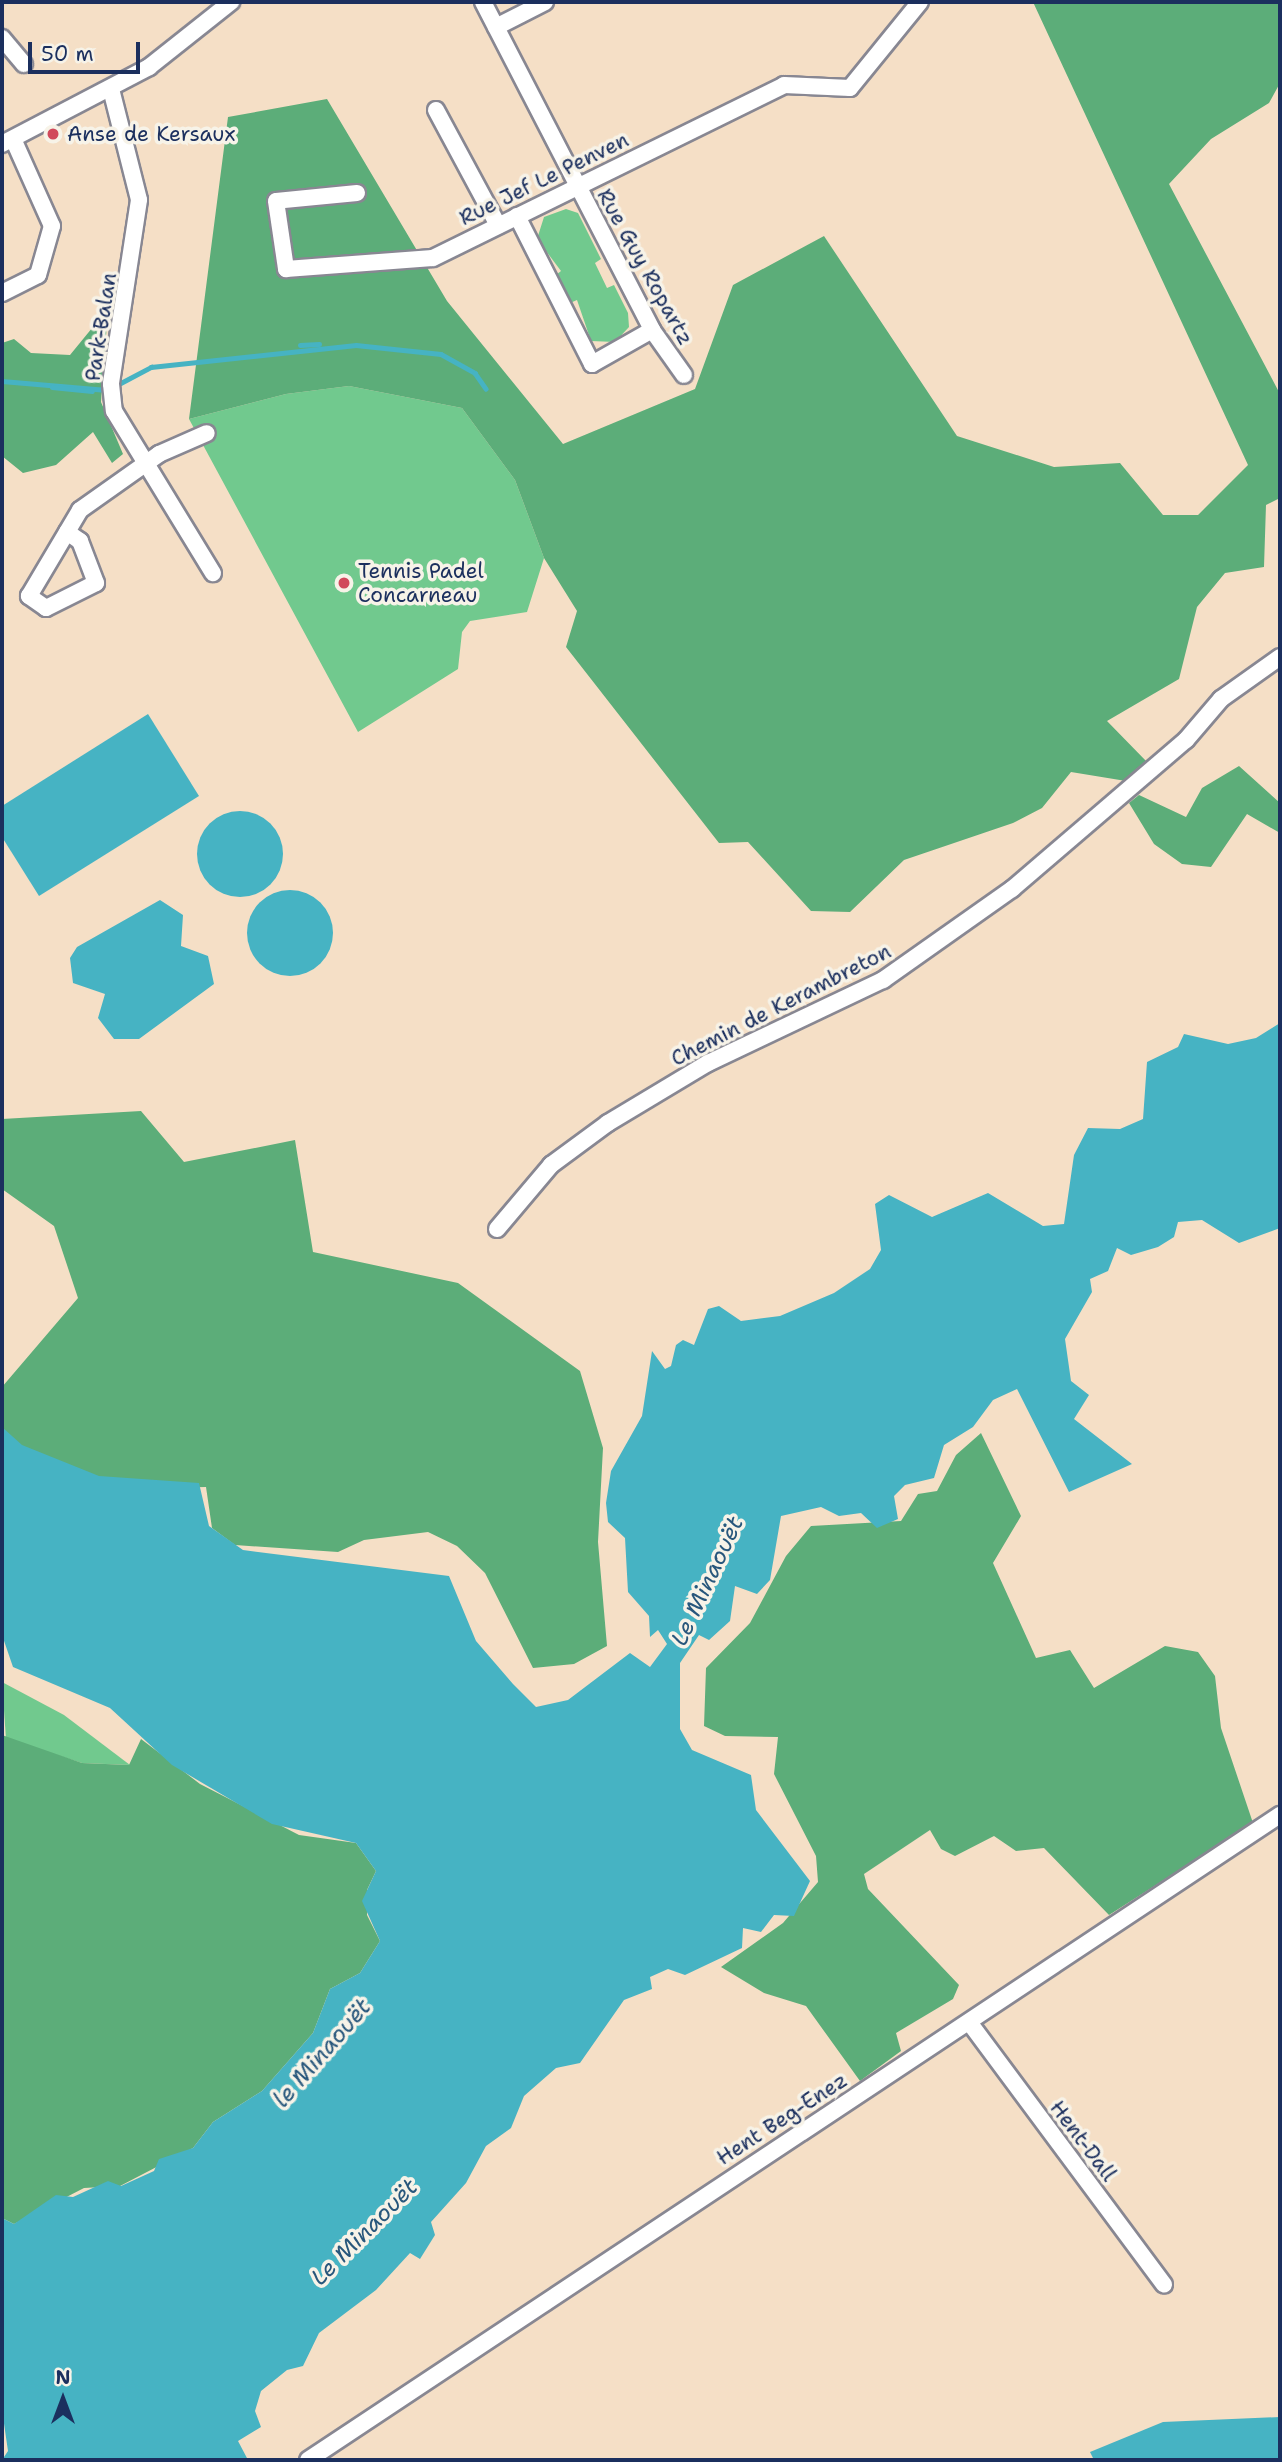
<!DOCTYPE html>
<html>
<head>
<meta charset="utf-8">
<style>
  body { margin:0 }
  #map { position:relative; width:1282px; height:2462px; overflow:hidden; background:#f5dfc6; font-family:"Shantell Sans",sans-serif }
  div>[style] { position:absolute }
  .green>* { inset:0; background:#71c98e }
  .forest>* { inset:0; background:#5cad79 }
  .water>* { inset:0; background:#46b3c3 }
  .round { border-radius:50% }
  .stream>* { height:4.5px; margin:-2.25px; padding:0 2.25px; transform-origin:2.25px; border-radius:2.25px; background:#46b3c3 }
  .roads { filter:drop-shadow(2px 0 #888792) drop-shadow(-2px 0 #888792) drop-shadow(0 2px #888792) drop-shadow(0 -2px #888792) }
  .minor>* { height:16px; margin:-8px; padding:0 8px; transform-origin:8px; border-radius:8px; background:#fff }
  .dots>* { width:19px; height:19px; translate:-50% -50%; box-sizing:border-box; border:4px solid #f7f3e8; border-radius:50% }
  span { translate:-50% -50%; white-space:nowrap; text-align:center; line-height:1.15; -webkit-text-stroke:7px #f7f3e8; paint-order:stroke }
  .poi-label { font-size:21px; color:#1b2f5e }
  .left { translate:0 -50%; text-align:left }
  .street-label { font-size:21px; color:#1b2f5e }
  .water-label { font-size:23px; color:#28577c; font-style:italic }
  .frame { position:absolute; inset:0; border:4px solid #1b2f5e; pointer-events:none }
  .north { position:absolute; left:28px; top:2364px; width:70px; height:70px; -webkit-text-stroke:5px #f7f3e8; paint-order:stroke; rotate:0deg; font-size:19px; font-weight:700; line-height:28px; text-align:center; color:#1b2f5e }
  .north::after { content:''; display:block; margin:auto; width:24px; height:32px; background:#1b2f5e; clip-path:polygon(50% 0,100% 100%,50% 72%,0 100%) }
  .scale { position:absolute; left:28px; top:42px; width:112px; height:32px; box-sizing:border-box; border:4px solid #1b2f5e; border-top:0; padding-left:9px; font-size:21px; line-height:24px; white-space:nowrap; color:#1b2f5e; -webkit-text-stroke:5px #f7f3e8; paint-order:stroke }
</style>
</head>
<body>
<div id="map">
  <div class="green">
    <i style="clip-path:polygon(566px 209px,578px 213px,601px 259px,595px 263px,607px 288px,614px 285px,628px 313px,629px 327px,615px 342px,591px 341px,577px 300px,570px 303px,556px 275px,561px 271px,537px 239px,544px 217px)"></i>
    <i style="clip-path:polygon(349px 386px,462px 408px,515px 480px,544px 558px,527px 612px,470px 621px,462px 632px,458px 669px,358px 732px,189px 419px,286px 394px)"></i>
    <i style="clip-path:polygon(2px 1682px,64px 1715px,130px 1765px,82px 1763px,6px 1739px)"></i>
  </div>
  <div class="forest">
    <i style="clip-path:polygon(1033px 2px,1280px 2px,1280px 83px,1269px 103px,1211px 139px,1169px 184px,1280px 394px,1280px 498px,1266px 505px,1264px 567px,1225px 573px,1197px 607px,1179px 679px,1107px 721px,1147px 762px,1126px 781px,1071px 772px,1042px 808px,1013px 823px,904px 860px,850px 912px,811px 911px,748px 842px,719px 843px,566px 647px,577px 611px,544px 558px,515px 480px,462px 408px,349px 386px,286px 394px,189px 419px,228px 117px,327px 99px,447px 301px,563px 444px,695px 389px,733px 285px,824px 236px,957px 436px,1054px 467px,1120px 463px,1163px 515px,1198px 515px,1248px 465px)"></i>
    <i style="clip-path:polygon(97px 322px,107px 323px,101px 402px,123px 454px,112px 463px,93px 432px,56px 465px,23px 473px,2px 456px,2px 343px,14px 339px,31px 353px,70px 355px)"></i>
    <i style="clip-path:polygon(1239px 766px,1280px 803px,1280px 833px,1247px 814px,1211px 867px,1182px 864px,1154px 844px,1129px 803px,1139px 795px,1186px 817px,1202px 788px)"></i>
    <i style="clip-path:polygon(141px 1111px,184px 1162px,295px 1140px,313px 1252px,458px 1283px,580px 1371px,603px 1448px,598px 1542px,607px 1646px,574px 1664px,533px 1668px,485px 1573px,457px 1546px,428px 1532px,364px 1540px,338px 1552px,235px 1545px,212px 1528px,206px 1487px,75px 1490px,2px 1434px,2px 1387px,78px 1298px,54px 1226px,2px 1189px,2px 1119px)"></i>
    <i style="clip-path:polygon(981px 1433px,1021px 1516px,993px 1563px,1036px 1658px,1070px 1650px,1094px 1688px,1165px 1646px,1198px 1652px,1215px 1676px,1221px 1728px,1253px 1823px,1109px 1915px,1044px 1848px,1016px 1851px,994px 1836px,955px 1856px,941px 1849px,930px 1830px,864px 1874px,868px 1889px,959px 1985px,953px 1999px,896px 2033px,901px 2051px,860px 2081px,806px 2006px,764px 1993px,721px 1967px,783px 1923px,818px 1882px,816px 1856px,774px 1774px,778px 1737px,725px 1736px,704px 1726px,706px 1668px,750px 1623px,786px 1556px,811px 1526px,901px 1521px,918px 1494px,937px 1491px,956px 1455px)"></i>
    <i style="clip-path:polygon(2px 1735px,82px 1763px,129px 1765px,141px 1739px,200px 1784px,299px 1835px,356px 1843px,376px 1871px,367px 1890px,367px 1915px,380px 1941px,360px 1973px,330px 1989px,313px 2033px,262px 2091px,213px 2122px,193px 2148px,120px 2186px,84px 2188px,14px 2224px,2px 2218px)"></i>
  </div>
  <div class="water">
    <i style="clip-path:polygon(148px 714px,199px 796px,39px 896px,2px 837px,2px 806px)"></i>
    <i class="round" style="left:197px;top:811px;width:86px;height:86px"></i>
    <i class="round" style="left:247px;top:890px;width:86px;height:86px"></i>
    <i style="clip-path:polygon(160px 900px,183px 915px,181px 946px,208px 956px,214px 984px,139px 1039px,114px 1039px,98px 1018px,105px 994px,73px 983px,70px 958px,77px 947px)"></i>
    <i style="clip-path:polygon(1280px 1023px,1280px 1228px,1239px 1243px,1202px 1220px,1178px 1222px,1174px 1237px,1158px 1247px,1131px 1255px,1117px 1248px,1108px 1271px,1090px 1279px,1092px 1292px,1065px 1339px,1071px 1381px,1089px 1395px,1074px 1419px,1132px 1464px,1069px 1492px,1017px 1389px,993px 1400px,973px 1427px,944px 1445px,934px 1478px,905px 1485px,894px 1496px,898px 1519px,877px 1528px,861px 1513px,839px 1516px,821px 1507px,781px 1516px,770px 1580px,757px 1594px,735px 1586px,730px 1621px,709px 1640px,699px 1635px,680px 1663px,680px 1729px,692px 1750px,751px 1775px,756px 1810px,810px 1881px,794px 1916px,774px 1915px,761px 1932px,743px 1928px,742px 1948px,685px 1975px,668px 1969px,650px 1977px,652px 1989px,624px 2000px,580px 2063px,556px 2068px,524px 2096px,511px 2128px,486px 2146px,466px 2183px,431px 2222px,435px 2235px,420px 2259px,410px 2253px,376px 2290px,319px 2333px,303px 2366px,287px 2370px,261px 2391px,255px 2411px,261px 2427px,238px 2441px,248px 2460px,2px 2460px,8px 2451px,2px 2410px,2px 2218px,14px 2224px,56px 2195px,73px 2197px,108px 2181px,121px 2186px,154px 2171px,159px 2159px,193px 2148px,213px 2122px,262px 2091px,313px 2033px,330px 1989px,360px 1973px,380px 1941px,362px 1901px,376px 1871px,356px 1843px,272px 1824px,172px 1765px,110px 1708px,13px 1667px,2px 1635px,2px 1427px,22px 1445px,99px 1476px,199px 1483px,209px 1526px,243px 1550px,449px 1576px,476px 1641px,513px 1684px,536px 1707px,568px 1700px,630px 1653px,650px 1667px,667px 1644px,658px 1630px,650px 1637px,649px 1616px,628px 1592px,625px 1538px,608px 1522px,606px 1503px,611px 1471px,642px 1416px,652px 1351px,665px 1369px,671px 1366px,676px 1345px,683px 1340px,694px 1345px,708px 1309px,719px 1306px,741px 1321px,780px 1316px,834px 1293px,870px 1269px,881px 1250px,875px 1204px,889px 1195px,932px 1217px,988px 1193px,1043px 1226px,1064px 1224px,1074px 1155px,1088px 1128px,1120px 1129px,1143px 1119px,1147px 1062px,1178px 1047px,1184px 1034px,1228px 1044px,1256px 1038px)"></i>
    <i style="clip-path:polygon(1280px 2417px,1280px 2460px,1094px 2460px,1090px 2452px,1163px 2422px)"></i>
  </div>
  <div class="stream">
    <i style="left:300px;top:345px;width:19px;rotate:-3deg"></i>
    <i style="left:2px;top:381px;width:105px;rotate:4.9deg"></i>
    <i style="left:115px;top:386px;width:41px;rotate:-27.8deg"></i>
    <i style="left:151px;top:367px;width:206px;rotate:-6.1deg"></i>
    <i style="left:356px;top:345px;width:85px;rotate:6deg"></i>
    <i style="left:441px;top:354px;width:39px;rotate:29deg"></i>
    <i style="left:475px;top:373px;width:19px;rotate:55deg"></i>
    <i style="left:52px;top:387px;width:40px;rotate:5.7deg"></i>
  </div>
  <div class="roads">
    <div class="minor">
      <i style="left:483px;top:2px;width:369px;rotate:62.7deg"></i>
      <i style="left:652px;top:330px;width:55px;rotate:54.6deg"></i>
      <i style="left:496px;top:27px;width:55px;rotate:-27deg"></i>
      <i style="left:2px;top:38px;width:34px;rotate:50deg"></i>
      <i style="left:111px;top:89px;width:114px;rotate:75.8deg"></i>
      <i style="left:139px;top:200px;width:186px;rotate:98.7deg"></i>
      <i style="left:111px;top:384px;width:27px;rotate:84deg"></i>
      <i style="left:114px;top:411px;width:190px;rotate:58.6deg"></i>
      <i style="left:436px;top:110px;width:131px;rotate:61.7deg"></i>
      <i style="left:2px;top:144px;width:166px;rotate:-27.6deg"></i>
      <i style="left:149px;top:67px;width:105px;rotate:-38.4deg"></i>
      <i style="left:357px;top:193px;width:81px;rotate:174.4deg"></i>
      <i style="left:276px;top:201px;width:69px;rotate:81.6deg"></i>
      <i style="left:286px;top:269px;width:147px;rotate:-4.3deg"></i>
      <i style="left:433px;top:258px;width:391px;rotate:-26.2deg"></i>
      <i style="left:784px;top:85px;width:66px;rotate:2.6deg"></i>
      <i style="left:850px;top:88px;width:111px;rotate:-50.9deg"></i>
      <i style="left:517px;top:216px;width:166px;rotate:63.1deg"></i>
      <i style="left:592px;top:364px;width:69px;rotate:-29.5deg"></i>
      <i style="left:2px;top:293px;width:40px;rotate:-26.6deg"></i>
      <i style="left:38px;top:275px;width:51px;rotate:-74.1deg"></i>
      <i style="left:52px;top:226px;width:95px;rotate:-114.1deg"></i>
      <i style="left:67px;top:532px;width:16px;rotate:35deg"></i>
      <i style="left:80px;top:541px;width:45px;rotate:69.1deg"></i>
      <i style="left:96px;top:583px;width:56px;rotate:153.4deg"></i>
      <i style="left:46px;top:608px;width:21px;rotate:-145deg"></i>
      <i style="left:29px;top:596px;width:100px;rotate:-59.3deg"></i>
      <i style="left:80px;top:510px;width:97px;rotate:-35.3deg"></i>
      <i style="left:159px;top:454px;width:52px;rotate:-23.6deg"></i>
      <i style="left:497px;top:1229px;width:84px;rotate:-49.8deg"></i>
      <i style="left:551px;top:1165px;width:71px;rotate:-36.4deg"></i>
      <i style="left:608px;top:1123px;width:117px;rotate:-31deg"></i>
      <i style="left:708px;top:1063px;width:194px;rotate:-25.4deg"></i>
      <i style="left:883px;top:980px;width:158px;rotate:-35.2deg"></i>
      <i style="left:1012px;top:889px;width:229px;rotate:-40.6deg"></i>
      <i style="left:1186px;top:740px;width:54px;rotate:-49.5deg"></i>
      <i style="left:1221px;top:699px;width:72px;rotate:-35.4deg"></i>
      <i style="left:969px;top:2022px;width:327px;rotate:53.4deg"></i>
      <i style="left:308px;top:2460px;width:1167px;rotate:-33.57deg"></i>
    </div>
  </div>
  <div class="dots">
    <i style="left:53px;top:134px;background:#d1495b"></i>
    <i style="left:344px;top:583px;background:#d1495b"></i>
  </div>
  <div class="poi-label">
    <span class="left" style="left:67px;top:134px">Anse de Kersaux</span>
    <span class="left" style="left:358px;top:583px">Tennis Padel<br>Concarneau</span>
  </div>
  <div class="street-label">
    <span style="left:544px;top:179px;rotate:-26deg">Rue Jef Le Penven</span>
    <span style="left:645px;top:267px;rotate:61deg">Rue Guy Ropartz</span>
    <span style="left:101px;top:327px;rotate:-81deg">Park-Balan</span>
    <span style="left:781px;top:1005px;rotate:-27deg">Chemin de Kerambreton</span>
    <span style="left:782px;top:2119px;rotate:-33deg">Hent Beg-Enez</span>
    <span style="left:1083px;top:2141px;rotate:53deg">Hent-Dall</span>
  </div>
  <div class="water-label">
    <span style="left:707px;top:1581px;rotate:-65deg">Le Minaouët</span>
    <span style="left:322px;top:2053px;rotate:-49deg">le Minaouët</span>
    <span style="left:364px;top:2232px;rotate:-45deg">Le Minaouët</span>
  </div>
  <div class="frame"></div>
  <div class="north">N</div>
  <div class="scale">50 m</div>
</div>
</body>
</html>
